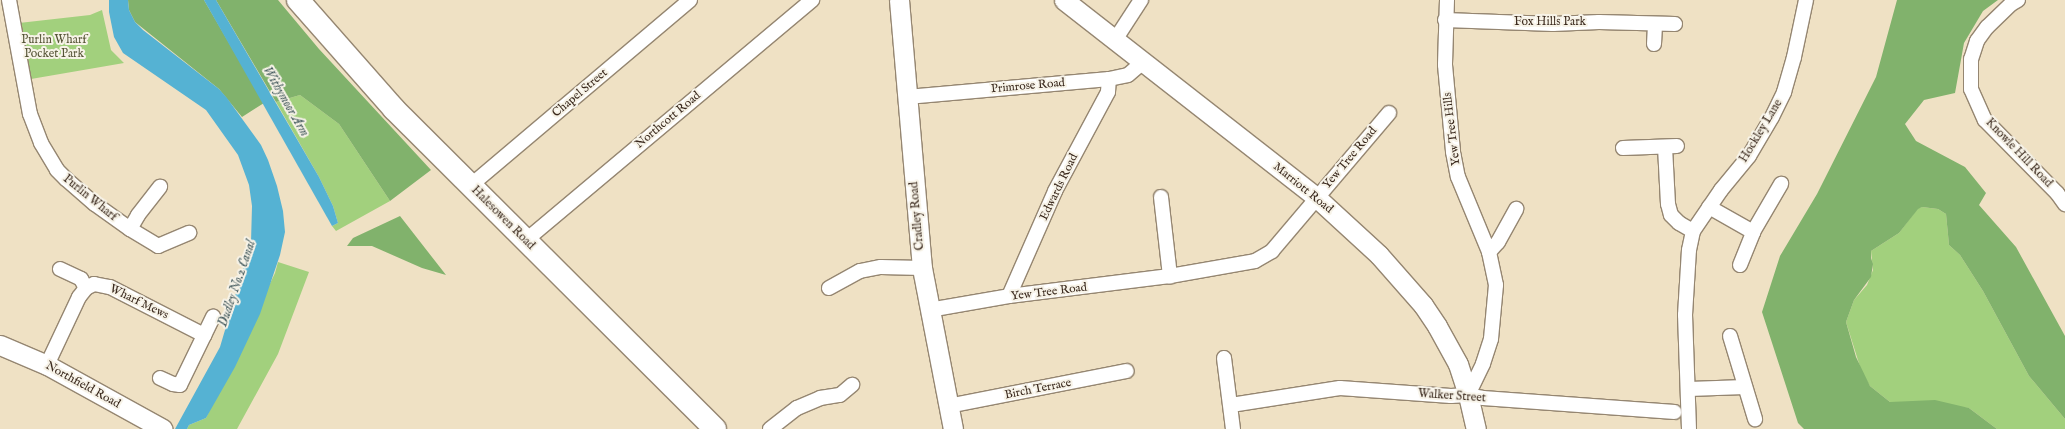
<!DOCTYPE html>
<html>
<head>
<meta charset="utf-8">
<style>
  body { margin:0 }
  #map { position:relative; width:2065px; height:429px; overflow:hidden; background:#efe1c4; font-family:"IM FELL English",serif }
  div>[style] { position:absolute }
  .green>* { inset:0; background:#a2d07d }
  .forest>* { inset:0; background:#81b26c }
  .water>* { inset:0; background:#55b2d3 }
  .roads { filter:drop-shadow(1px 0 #958671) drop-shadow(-1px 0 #958671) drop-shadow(0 1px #958671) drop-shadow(0 -1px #958671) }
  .street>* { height:14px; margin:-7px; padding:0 7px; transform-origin:7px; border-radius:7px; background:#fff }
  .secondary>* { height:19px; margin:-9.5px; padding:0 9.5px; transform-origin:9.5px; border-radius:9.5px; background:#fff }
  .primary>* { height:22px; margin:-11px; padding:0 11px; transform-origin:11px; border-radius:11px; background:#fff }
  span { translate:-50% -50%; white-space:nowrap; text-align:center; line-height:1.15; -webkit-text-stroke:4px #f7f3e8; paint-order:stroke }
  .street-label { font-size:12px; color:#3b2a1e }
  .park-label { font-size:12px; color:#555436 }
  .water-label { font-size:13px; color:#445a5d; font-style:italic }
</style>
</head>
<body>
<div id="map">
  <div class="green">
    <i style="clip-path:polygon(102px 10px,111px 50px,124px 63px,31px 79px,19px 23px,90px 15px)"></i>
    <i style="clip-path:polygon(300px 95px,339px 124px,390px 201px,336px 231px,332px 226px,338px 223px,333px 206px,319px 177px,276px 102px)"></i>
    <i style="clip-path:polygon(1922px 207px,1938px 209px,1946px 214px,1949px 245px,1960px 255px,1983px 291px,2029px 376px,2065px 419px,2065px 429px,1997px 429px,1969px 408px,1890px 402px,1870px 386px,1862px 373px,1846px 322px,1854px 300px,1867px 285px,1873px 270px,1871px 251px,1899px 233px,1918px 208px)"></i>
    <i style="clip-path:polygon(278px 262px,309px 272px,278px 354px,237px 429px,187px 429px,189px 425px,206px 418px,275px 273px)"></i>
  </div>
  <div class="forest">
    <i style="clip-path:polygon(128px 0,204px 0,264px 103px,242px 117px,219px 89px,135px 22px,129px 10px)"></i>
    <i style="clip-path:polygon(216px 0,278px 0,319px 49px,431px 170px,390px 201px,339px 124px,300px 95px,276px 102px)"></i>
    <i style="clip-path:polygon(1897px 0,1998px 0,1983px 11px,1964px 43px,1955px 93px,1924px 100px,1905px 124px,1916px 141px,1965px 167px,1986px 193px,1979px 205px,2016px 247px,2054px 316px,2065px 336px,2065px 419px,2029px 376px,1983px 291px,1960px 255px,1949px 245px,1946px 214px,1938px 209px,1922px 207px,1918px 209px,1899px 233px,1871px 251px,1871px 258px,1873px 264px,1871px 277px,1854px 300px,1846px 322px,1856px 357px,1870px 386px,1890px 402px,1935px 400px,1969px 408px,1997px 429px,1804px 429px,1798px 423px,1762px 312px,1780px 256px,1817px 194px,1876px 77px)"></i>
    <i style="clip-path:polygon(400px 216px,446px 275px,422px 268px,372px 246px,347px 246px,353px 238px)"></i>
  </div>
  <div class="water">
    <i style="clip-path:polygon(109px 0,128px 0,129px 10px,135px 22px,143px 30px,219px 89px,227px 98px,261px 145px,268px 160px,277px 186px,283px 211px,285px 232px,280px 255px,260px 314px,235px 367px,206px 418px,189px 425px,187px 429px,175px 429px,220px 347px,251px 242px,252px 206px,249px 185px,238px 155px,206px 110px,123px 53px,114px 37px,109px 12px)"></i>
    <i style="clip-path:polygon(204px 0,216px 0,319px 177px,333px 206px,338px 223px,332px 226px)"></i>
  </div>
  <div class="roads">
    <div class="street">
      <i style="left:9px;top:0;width:116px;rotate:79.6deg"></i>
      <i style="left:30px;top:114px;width:31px;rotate:69deg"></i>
      <i style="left:41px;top:143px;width:31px;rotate:59deg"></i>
      <i style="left:57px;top:170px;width:13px;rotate:45deg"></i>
      <i style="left:66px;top:179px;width:38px;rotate:41deg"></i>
      <i style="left:95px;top:204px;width:43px;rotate:35.5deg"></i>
      <i style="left:130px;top:229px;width:16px;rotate:-60deg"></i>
      <i style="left:138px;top:215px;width:36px;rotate:-52deg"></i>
      <i style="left:1447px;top:0;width:65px;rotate:91.8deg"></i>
      <i style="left:1445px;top:65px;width:87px;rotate:84.7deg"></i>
      <i style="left:1453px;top:152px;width:25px;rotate:79deg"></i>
      <i style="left:1458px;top:177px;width:81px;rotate:67.5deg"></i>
      <i style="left:1489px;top:252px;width:34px;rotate:78deg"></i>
      <i style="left:1496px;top:285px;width:54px;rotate:95.3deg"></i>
      <i style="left:1491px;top:339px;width:26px;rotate:108deg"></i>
      <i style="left:1483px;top:364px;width:34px;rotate:116deg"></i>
      <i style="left:2018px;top:0;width:8px;rotate:150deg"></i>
      <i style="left:2011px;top:4px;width:33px;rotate:136deg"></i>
      <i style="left:1987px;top:27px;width:17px;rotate:126deg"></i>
      <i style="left:1977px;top:41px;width:19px;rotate:108deg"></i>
      <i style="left:1971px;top:59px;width:30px;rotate:90deg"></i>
      <i style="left:1971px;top:89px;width:34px;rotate:66deg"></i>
      <i style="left:1985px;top:120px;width:103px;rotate:45.4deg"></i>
      <i style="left:2057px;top:193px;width:14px;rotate:54deg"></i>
      <i style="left:1445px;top:20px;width:108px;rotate:2.1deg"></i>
      <i style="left:1553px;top:24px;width:46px;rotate:-2.5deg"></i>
      <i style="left:1599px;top:22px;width:76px;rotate:1.5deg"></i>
      <i style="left:1115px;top:40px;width:48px;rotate:-57deg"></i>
      <i style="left:1654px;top:44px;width:20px;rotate:-87deg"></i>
      <i style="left:907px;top:97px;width:203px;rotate:-5.1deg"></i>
      <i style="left:1109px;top:79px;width:19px;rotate:-12deg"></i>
      <i style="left:1128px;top:75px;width:20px;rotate:-41deg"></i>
      <i style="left:1665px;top:147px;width:57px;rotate:87deg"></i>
      <i style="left:1668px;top:204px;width:11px;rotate:75deg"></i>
      <i style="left:1671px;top:215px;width:11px;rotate:45deg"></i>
      <i style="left:1679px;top:223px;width:16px;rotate:30deg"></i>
      <i style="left:1623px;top:148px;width:54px;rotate:-2.1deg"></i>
      <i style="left:470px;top:186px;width:288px;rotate:-40.2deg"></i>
      <i style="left:1161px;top:197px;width:80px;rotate:83.5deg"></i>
      <i style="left:1709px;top:207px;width:51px;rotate:29.6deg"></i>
      <i style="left:130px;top:229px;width:33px;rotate:31deg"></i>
      <i style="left:158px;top:246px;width:34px;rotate:-23deg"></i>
      <i style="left:525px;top:241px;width:375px;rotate:-40deg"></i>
      <i style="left:1489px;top:252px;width:13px;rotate:-48deg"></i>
      <i style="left:1498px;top:242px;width:38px;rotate:-61deg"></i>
      <i style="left:1740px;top:265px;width:35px;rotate:-68deg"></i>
      <i style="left:1753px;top:232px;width:56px;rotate:-59.7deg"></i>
      <i style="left:60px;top:269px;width:23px;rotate:25deg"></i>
      <i style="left:81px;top:279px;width:10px;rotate:61deg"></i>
      <i style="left:829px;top:288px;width:35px;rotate:-29deg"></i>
      <i style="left:860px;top:271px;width:21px;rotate:-11deg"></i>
      <i style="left:881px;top:267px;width:41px;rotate:1.4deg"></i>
      <i style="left:1009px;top:296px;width:115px;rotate:-66.3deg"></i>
      <i style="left:1055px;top:191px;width:112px;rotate:-61.8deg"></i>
      <i style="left:1108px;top:92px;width:13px;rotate:-86deg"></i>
      <i style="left:929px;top:310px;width:81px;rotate:-9.9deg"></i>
      <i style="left:1009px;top:296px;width:162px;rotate:-7.1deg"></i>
      <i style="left:1170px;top:276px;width:86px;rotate:-10deg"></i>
      <i style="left:1255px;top:261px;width:20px;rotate:-30deg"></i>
      <i style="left:1272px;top:251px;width:181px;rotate:-49.7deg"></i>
      <i style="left:1730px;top:336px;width:87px;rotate:73.2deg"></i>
      <i style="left:1224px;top:358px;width:72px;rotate:82.8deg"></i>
      <i style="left:47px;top:365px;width:75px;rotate:-64.8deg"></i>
      <i style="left:79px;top:297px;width:11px;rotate:-52deg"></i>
      <i style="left:86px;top:288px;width:9px;rotate:-27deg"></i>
      <i style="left:94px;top:284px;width:16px;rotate:11deg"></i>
      <i style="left:110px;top:287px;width:106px;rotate:27.1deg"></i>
      <i style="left:160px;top:378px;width:14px;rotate:25deg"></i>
      <i style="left:173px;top:384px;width:7px;rotate:8deg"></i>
      <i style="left:180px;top:385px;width:76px;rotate:-64.1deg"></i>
      <i style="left:1689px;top:389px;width:56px;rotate:-2deg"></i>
      <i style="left:1231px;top:405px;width:110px;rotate:-8.9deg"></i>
      <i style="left:1340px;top:388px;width:111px;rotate:4.1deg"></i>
      <i style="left:1451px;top:396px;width:17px;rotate:-3deg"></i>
      <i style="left:1468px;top:395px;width:15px;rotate:11deg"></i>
      <i style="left:1483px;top:398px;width:192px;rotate:4.2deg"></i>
      <i style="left:948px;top:406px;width:182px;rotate:-11.1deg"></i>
      <i style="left:770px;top:429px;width:34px;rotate:-38deg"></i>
      <i style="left:797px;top:408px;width:25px;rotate:-23deg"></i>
      <i style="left:820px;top:398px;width:20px;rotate:-9deg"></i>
      <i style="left:840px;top:395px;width:16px;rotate:-40deg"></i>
      <i style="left:1689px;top:429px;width:114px;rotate:-92deg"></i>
      <i style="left:1685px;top:315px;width:65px;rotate:-86.5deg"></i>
      <i style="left:1689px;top:250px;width:19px;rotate:-78deg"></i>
      <i style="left:1693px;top:231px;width:50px;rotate:-55.7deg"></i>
      <i style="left:1721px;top:190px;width:44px;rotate:-50.5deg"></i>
      <i style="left:1749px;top:156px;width:45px;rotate:-59.5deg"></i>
      <i style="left:1772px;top:117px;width:28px;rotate:-64deg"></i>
      <i style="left:1784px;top:92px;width:36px;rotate:-74deg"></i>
      <i style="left:1794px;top:57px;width:58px;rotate:-78.1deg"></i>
    </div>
    <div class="secondary">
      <i style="left:899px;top:0;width:269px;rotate:85.1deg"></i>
      <i style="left:922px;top:268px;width:164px;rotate:79.1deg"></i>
      <i style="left:1064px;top:0;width:321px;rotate:38deg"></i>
      <i style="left:1317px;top:198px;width:84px;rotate:42.6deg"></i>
      <i style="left:1379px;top:255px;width:67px;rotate:48.7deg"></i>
      <i style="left:1423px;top:305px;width:25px;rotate:56deg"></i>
      <i style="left:1437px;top:326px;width:43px;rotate:61.1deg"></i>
      <i style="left:1458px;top:364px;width:33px;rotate:72deg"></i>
      <i style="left:1468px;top:395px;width:35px;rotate:77deg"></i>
      <i style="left:0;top:345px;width:51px;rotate:23.1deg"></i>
      <i style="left:47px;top:365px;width:132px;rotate:28.9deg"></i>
    </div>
    <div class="primary">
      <i style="left:298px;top:0;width:145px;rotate:48.6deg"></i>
      <i style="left:394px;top:109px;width:453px;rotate:44.9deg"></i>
    </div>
  </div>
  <div class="street-label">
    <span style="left:1550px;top:22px">Fox Hills Park</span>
    <span style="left:1028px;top:86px;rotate:-5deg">Primrose Road</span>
    <span style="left:580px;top:93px;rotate:-40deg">Chapel Street</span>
    <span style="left:668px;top:120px;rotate:-40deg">Northcott Road</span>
    <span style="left:1452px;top:129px;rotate:-97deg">Yew Tree Hills</span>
    <span style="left:1761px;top:131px;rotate:-59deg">Hockley Lane</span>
    <span style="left:2019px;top:153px;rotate:46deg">Knowle Hill Road</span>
    <span style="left:1350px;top:158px;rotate:-50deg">Yew Tree Road</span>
    <span style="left:1059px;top:187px;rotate:-64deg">Edwards Road</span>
    <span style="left:1303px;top:188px;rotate:39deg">Marriott Road</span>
    <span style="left:90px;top:198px;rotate:39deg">Purlin Wharf</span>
    <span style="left:917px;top:216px;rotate:-95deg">Cradley Road</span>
    <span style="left:503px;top:218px;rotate:45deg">Halesowen Road</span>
    <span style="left:1049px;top:292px;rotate:-7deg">Yew Tree Road</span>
    <span style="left:139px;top:302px;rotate:26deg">Wharf Mews</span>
    <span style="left:83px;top:385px;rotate:29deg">Northfield Road</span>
    <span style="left:1038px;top:389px;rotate:-11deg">Birch Terrace</span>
    <span style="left:1452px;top:396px;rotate:4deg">Walker Street</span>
  </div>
  <div class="park-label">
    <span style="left:54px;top:47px">Purlin Wharf<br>Pocket Park</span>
  </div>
  <div class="water-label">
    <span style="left:285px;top:102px;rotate:60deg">Withymoor Arm</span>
    <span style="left:238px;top:284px;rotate:-71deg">Dudley No.2 Canal</span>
  </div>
</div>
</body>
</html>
